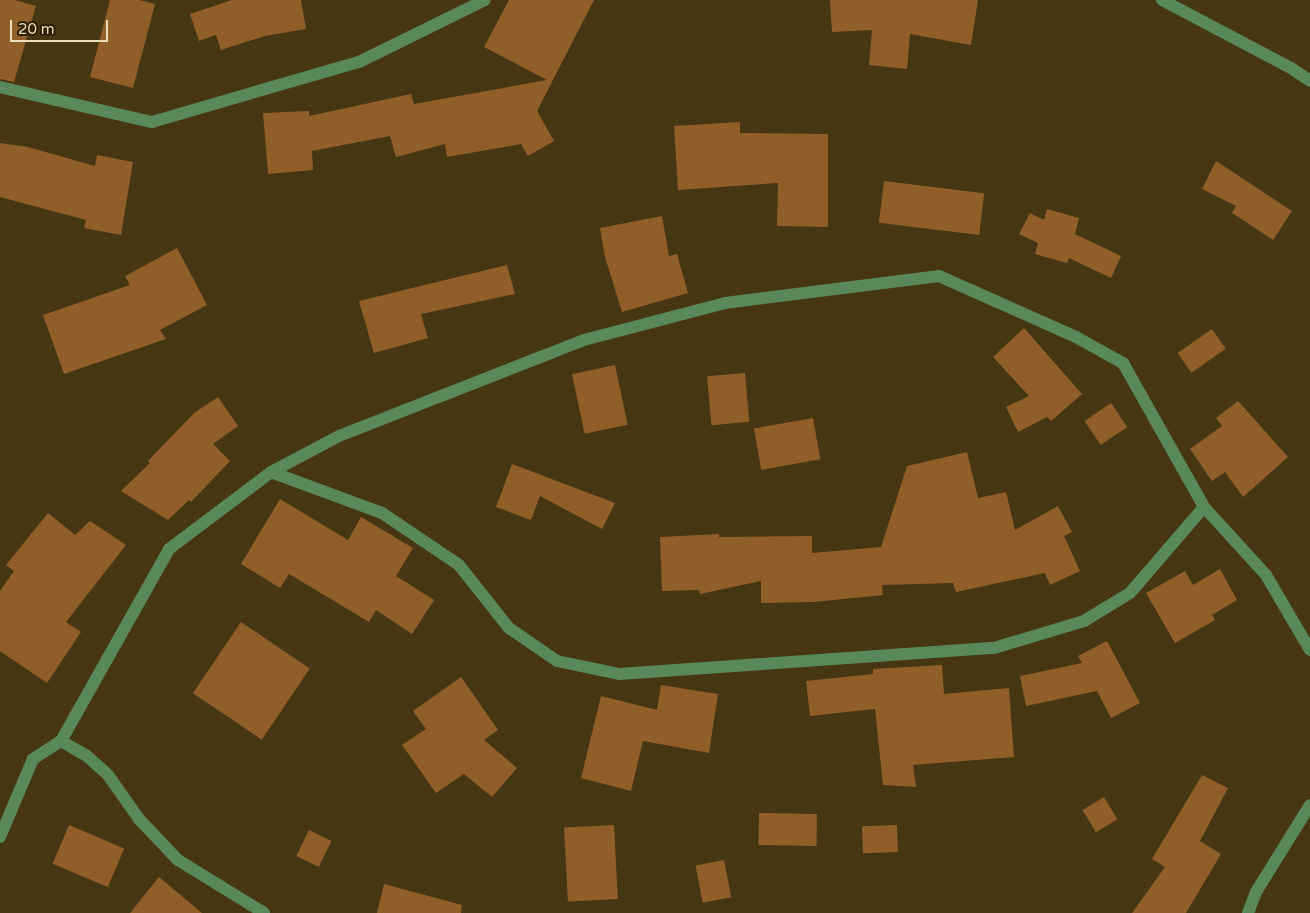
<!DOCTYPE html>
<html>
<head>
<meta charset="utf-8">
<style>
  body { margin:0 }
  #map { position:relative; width:1310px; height:913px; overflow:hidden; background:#463612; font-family:"Varela Round",sans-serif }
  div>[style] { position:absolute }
  .building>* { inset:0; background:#905f29; transform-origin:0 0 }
  .minor>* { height:12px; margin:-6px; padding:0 6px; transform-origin:6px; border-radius:6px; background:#59895b }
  span { translate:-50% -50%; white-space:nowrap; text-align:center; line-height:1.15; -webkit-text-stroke:5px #2a1e02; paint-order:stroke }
  .scale { position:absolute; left:10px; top:20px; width:98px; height:22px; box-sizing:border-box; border:2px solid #eedebd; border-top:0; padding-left:6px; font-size:15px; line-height:18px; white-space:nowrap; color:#eedebd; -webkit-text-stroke:4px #2a1e02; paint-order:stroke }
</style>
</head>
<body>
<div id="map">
  <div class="building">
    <i style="clip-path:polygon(0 0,15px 0,36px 6px,14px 82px,0 79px)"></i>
    <i style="clip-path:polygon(110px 0,139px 0,155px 4px,133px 88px,90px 77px)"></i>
    <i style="clip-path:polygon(232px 0,301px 0,306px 29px,265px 36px,221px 50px,216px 35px,199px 41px,190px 14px)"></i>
    <i style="clip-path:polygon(509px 0,594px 0,537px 111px,554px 141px,528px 156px,521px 144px,447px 157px,445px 144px,396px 157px,390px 136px,312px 151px,313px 170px,268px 174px,263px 113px,309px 111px,309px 116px,411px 94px,414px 104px,547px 80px,484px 47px)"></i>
    <i style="clip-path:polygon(830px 0,978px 0,971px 45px,910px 34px,907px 69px,869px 65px,872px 30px,832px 32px)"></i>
    <i style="clip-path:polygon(740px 122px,740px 133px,828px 134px,828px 227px,777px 226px,778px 183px,678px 190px,674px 126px)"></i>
    <i style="clip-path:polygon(0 143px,28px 147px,95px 166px,97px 155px,133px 162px,121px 235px,84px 228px,86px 220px,0 197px)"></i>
    <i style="clip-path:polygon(1216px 161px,1292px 211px,1273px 240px,1232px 213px,1236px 206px,1202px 189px)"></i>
    <i style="left:884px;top:181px;width:101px;height:42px;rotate:7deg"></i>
    <i style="clip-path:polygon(1047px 209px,1079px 218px,1075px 234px,1121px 256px,1111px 278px,1069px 258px,1067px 263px,1035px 254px,1038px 243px,1019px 234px,1030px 213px,1044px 220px)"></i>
    <i style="clip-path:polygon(662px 216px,669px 256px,677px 254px,688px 293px,622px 312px,605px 257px,600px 228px)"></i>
    <i style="clip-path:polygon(177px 248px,207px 305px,160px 330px,166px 339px,64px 374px,43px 315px,130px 285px,125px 276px)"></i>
    <i style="clip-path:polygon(507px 265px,515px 294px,421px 314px,428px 338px,374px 353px,359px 301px)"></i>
    <i style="clip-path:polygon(1024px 328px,1082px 394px,1051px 421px,1047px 417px,1018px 432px,1006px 407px,1029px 396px,993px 357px)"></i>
    <i style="left:1212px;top:329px;width:24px;height:42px;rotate:55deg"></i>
    <i style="left:615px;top:365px;width:61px;height:44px;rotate:78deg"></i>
    <i style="left:745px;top:373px;width:49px;height:38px;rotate:85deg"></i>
    <i style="clip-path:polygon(218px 397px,238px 426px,213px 444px,230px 461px,191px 502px,189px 500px,168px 520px,121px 491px,150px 463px,148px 461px,194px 413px)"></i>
    <i style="clip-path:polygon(1238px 401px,1288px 457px,1243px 497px,1225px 472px,1212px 481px,1190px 449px,1222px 426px,1216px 418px)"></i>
    <i style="left:1111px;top:403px;width:29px;height:32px;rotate:56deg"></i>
    <i style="left:813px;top:418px;width:42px;height:60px;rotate:80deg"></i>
    <i style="clip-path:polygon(967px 452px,978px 498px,1006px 492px,1015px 530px,1058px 506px,1072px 532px,1064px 536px,1080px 571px,1050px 585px,1045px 573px,956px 592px,953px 583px,882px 585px,883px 595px,813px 602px,761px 603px,761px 581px,700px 594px,699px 590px,662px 591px,660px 537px,719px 534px,719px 537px,812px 536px,812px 553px,881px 547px,907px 466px)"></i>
    <i style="clip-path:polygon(512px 464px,615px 503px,602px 529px,540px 496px,531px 520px,496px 507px)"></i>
    <i style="clip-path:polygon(280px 499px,348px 540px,361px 517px,413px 548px,396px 576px,434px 600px,412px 634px,376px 610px,369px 622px,289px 574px,280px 588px,241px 564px)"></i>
    <i style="clip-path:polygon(48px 513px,75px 535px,90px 521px,126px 545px,66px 622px,81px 632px,47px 683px,0 651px,0 591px,14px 571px,6px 565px)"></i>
    <i style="clip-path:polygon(1220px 569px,1237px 600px,1212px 615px,1215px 620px,1175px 643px,1146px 593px,1185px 571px,1193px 585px)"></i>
    <i style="left:241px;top:622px;width:83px;height:86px;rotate:34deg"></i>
    <i style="clip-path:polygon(1107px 641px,1140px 703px,1111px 718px,1097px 691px,1026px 706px,1020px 676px,1082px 663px,1078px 656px)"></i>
    <i style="clip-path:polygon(942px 665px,944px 694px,1009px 688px,1014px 757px,913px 765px,916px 787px,883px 785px,875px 709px,810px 716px,806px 681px,873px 674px,873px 669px)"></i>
    <i style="clip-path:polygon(461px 677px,498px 730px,484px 740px,517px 768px,492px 797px,464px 774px,436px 793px,402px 745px,426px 729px,413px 711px)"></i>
    <i style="clip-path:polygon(661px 685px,718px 694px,709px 753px,643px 741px,631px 791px,581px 778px,601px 696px,657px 710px)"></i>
    <i style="clip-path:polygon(1202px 775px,1228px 788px,1200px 841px,1221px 854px,1186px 913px,1132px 913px,1165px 867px,1152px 859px)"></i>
    <i style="left:1104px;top:797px;width:26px;height:25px;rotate:59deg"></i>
    <i style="left:759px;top:813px;width:58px;height:32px;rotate:1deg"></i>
    <i style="left:69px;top:825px;width:60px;height:42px;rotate:23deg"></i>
    <i style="left:614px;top:825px;width:74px;height:50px;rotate:87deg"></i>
    <i style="left:897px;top:825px;width:27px;height:35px;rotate:88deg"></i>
    <i style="left:309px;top:830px;width:25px;height:29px;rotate:26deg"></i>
    <i style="left:724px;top:860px;width:38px;height:29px;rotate:79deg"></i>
    <i style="clip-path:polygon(159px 877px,202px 913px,130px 913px)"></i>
    <i style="clip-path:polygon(384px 884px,462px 905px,461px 913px,377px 913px)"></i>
  </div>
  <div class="minor">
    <i style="left:1162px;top:0;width:146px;rotate:27.8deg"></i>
    <i style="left:1291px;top:68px;width:23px;rotate:34deg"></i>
    <i style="left:0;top:87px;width:156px;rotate:13deg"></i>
    <i style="left:152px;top:122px;width:216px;rotate:-16.2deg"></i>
    <i style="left:359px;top:62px;width:140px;rotate:-26.2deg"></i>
    <i style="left:271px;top:472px;width:118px;rotate:20.3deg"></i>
    <i style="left:382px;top:513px;width:93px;rotate:34deg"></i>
    <i style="left:459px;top:565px;width:80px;rotate:51.6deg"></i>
    <i style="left:509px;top:628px;width:58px;rotate:34.5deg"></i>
    <i style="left:557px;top:661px;width:63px;rotate:11.8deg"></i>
    <i style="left:619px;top:674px;width:376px;rotate:-4deg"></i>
    <i style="left:994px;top:648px;width:94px;rotate:-16.7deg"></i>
    <i style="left:1084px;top:621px;width:54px;rotate:-31.3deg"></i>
    <i style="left:1130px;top:593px;width:113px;rotate:-49.3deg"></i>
    <i style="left:61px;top:741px;width:30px;rotate:30deg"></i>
    <i style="left:87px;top:756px;width:28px;rotate:42deg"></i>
    <i style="left:108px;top:775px;width:54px;rotate:54.8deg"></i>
    <i style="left:139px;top:819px;width:57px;rotate:46.4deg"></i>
    <i style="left:178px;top:860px;width:101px;rotate:31.6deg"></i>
    <i style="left:0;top:837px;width:85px;rotate:-67.1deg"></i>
    <i style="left:33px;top:759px;width:33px;rotate:-33deg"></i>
    <i style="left:61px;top:741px;width:220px;rotate:-60.6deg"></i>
    <i style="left:169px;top:549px;width:128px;rotate:-37deg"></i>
    <i style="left:271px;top:472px;width:77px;rotate:-27.9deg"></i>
    <i style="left:339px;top:436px;width:263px;rotate:-21.4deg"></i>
    <i style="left:584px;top:340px;width:146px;rotate:-14.7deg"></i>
    <i style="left:725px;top:303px;width:216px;rotate:-7.2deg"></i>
    <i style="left:939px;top:276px;width:150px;rotate:24deg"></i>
    <i style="left:1076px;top:337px;width:54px;rotate:29deg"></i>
    <i style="left:1123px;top:363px;width:165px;rotate:60.6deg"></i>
    <i style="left:1204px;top:507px;width:92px;rotate:47.6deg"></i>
    <i style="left:1266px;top:575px;width:87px;rotate:59.6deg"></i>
    <i style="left:1248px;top:913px;width:22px;rotate:-69deg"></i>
    <i style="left:1256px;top:892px;width:102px;rotate:-58.2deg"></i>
  </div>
  <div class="scale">20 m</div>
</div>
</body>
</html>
